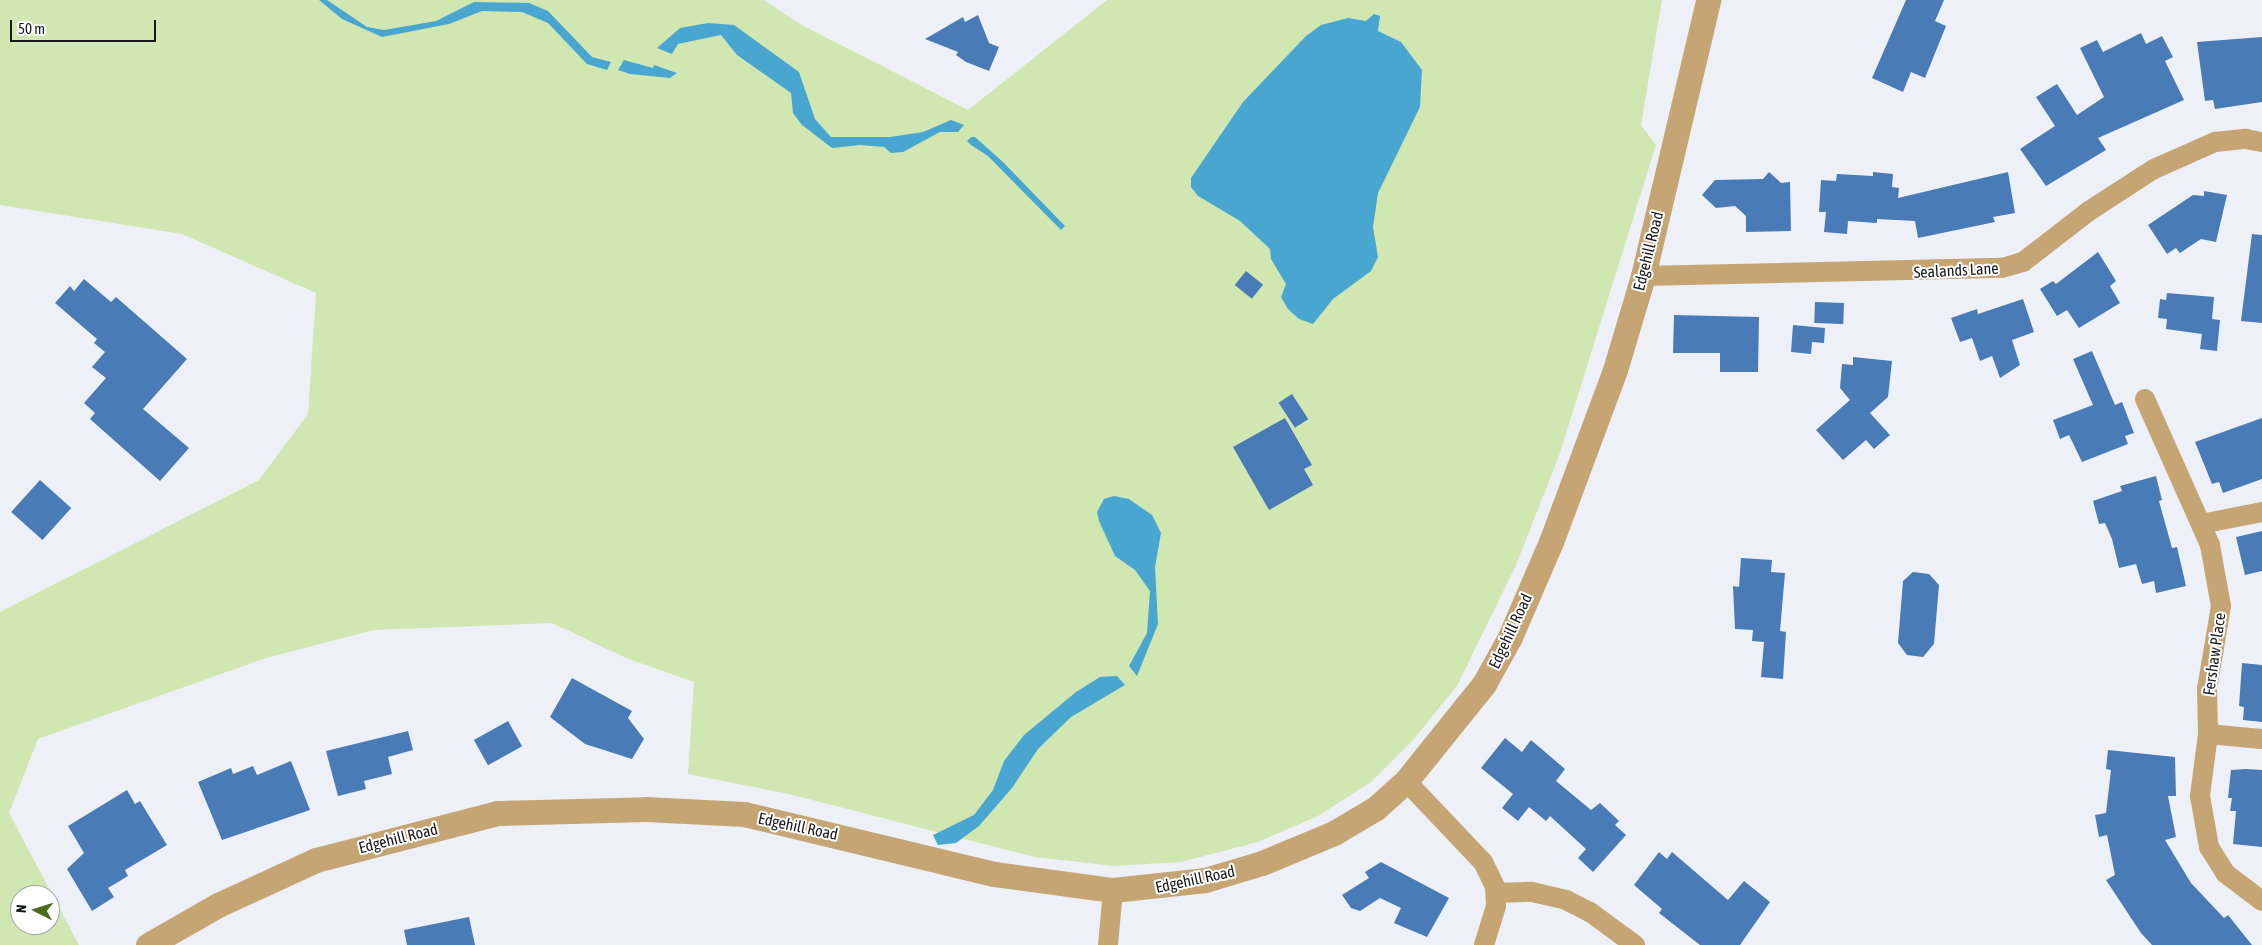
<!DOCTYPE html>
<html>
<head>
<meta charset="utf-8">
<style>
  body { margin:0 }
  #map { position:relative; width:2262px; height:945px; overflow:hidden; background:#edf1f7; font-family:"Asap Condensed",sans-serif }
  div>[style] { position:absolute }
  .green>* { inset:0; background:#d0e7b2 }
  .water>* { inset:0; background:#49a6d1 }
  .building>* { inset:0; background:#497bb7; transform-origin:0 0 }
  .minor>* { height:20px; margin:-10px; padding:0 10px; transform-origin:10px; border-radius:10px; background:#c6a574 }
  .tertiary>* { height:25px; margin:-12.5px; padding:0 12.5px; transform-origin:12.5px; border-radius:12.5px; background:#c6a574 }
  span { translate:-50% -50%; white-space:nowrap; text-align:center; line-height:1.15; -webkit-text-stroke:4px #fff; paint-order:stroke }
  .street-label { font-size:16px; color:#18191b }
  .north { position:absolute; left:10px; top:885px; width:50px; height:50px; box-sizing:border-box; background:#fff; border:1px solid #a3a3a4; border-radius:50%; rotate:275deg; font-size:14px; font-weight:700; line-height:20px; text-align:center; color:#18191b }
  .north::after { content:''; display:block; margin:auto; width:18px; height:22px; background:#4c691c; clip-path:polygon(50% 0,100% 100%,50% 72%,0 100%) }
  .scale { position:absolute; left:10px; top:20px; width:146px; height:22px; box-sizing:border-box; border:2px solid #18191b; border-top:0; padding-left:6px; font-size:15px; line-height:18px; white-space:nowrap; color:#18191b; -webkit-text-stroke:4px #fff; paint-order:stroke }
</style>
</head>
<body>
<div id="map">
  <div class="green">
    <i style="clip-path:polygon(evenodd,0 0,764px 0,800px 24px,968px 110px,1107px 0,1662px 0,1641px 125px,1656px 145px,1559px 456px,1516px 565px,1457px 686px,1413px 740px,1371px 782px,1318px 816px,1258px 842px,1181px 862px,1114px 866px,1035px 857px,789px 794px,688px 774px,694px 682px,626px 658px,552px 623px,373px 630px,263px 659px,38px 739px,9px 813px,79px 945px,0 945px,0 612px,259px 480px,308px 414px,316px 293px,182px 234px,0 205px,0 0,20px 895px,50px 895px,50px 925px,20px 925px,20px 895px)"></i>
  </div>
  <div class="water">
    <i style="clip-path:polygon(319px 0,327px 0,367px 27px,384px 30px,436px 21px,474px 2px,529px 3px,548px 11px,592px 57px,611px 62px,607px 70px,587px 64px,548px 23px,522px 12px,482px 11px,449px 24px,382px 37px,342px 19px)"></i>
    <i style="clip-path:polygon(1374px 14px,1380px 16px,1378px 31px,1401px 42px,1422px 70px,1420px 107px,1378px 193px,1373px 227px,1378px 257px,1371px 271px,1333px 299px,1313px 324px,1299px 319px,1288px 309px,1281px 297px,1286px 284px,1271px 259px,1270px 249px,1240px 221px,1198px 196px,1191px 187px,1191px 178px,1243px 102px,1306px 36px,1321px 25px,1348px 18px,1366px 21px)"></i>
    <i style="clip-path:polygon(708px 23px,734px 25px,799px 72px,815px 119px,831px 137px,890px 137px,923px 132px,951px 120px,964px 125px,958px 132px,940px 132px,903px 152px,891px 153px,884px 147px,860px 145px,832px 148px,802px 125px,793px 113px,791px 93px,737px 55px,721px 35px,678px 44px,672px 54px,657px 48px,680px 28px)"></i>
    <i style="clip-path:polygon(624px 60px,653px 68px,654px 65px,677px 73px,670px 78px,630px 74px,618px 70px)"></i>
    <i style="clip-path:polygon(971px 137px,975px 137px,1003px 162px,1065px 226px,1061px 230px,988px 156px,971px 145px,967px 141px)"></i>
    <i style="clip-path:polygon(1114px 496px,1129px 499px,1152px 515px,1161px 533px,1155px 567px,1158px 624px,1137px 676px,1129px 666px,1147px 633px,1150px 591px,1135px 570px,1115px 556px,1099px 521px,1097px 512px,1104px 499px)"></i>
    <i style="clip-path:polygon(1117px 676px,1125px 685px,1071px 717px,1038px 749px,1012px 788px,979px 826px,956px 843px,938px 845px,933px 835px,974px 815px,993px 790px,1004px 761px,1024px 735px,1076px 692px,1100px 677px)"></i>
  </div>
  <div class="building">
    <i style="clip-path:polygon(1906px 0,1944px 0,1935px 21px,1946px 26px,1925px 78px,1911px 72px,1903px 92px,1872px 78px)"></i>
    <i style="clip-path:polygon(978px 15px,989px 43px,999px 47px,989px 71px,966px 62px,956px 55px,958px 52px,925px 39px,963px 17px,965px 22px)"></i>
    <i style="clip-path:polygon(2141px 33px,2146px 44px,2162px 36px,2173px 57px,2165px 61px,2184px 100px,2098px 138px,2106px 150px,2046px 186px,2020px 149px,2055px 126px,2036px 97px,2057px 84px,2077px 115px,2104px 97px,2080px 48px,2097px 40px,2103px 52px)"></i>
    <i style="clip-path:polygon(2262px 37px,2262px 102px,2215px 109px,2213px 100px,2205px 101px,2197px 42px)"></i>
    <i style="clip-path:polygon(1769px 172px,1781px 183px,1790px 182px,1791px 231px,1746px 232px,1746px 216px,1735px 206px,1716px 208px,1702px 195px,1715px 180px,1763px 179px)"></i>
    <i style="clip-path:polygon(1873px 172px,1893px 174px,1892px 187px,1899px 188px,1898px 198px,2008px 172px,2015px 213px,1993px 217px,1995px 222px,1918px 238px,1915px 221px,1877px 219px,1877px 223px,1848px 221px,1847px 234px,1824px 232px,1826px 212px,1819px 212px,1821px 180px,1836px 181px,1837px 174px,1873px 176px)"></i>
    <i style="clip-path:polygon(2204px 191px,2227px 195px,2216px 242px,2201px 239px,2180px 253px,2176px 248px,2167px 254px,2148px 225px,2193px 195px,2204px 196px)"></i>
    <i style="clip-path:polygon(2252px 234px,2262px 235px,2262px 323px,2241px 321px)"></i>
    <i style="clip-path:polygon(2098px 252px,2116px 281px,2110px 286px,2120px 303px,2079px 328px,2067px 310px,2057px 316px,2040px 289px,2053px 281px,2056px 284px)"></i>
    <i style="left:1246px;top:271px;width:22px;height:18px;rotate:39deg"></i>
    <i style="clip-path:polygon(84px 279px,111px 302px,116px 297px,187px 359px,143px 409px,189px 448px,160px 481px,90px 419px,95px 413px,84px 403px,106px 378px,92px 367px,105px 352px,94px 343px,97px 339px,55px 303px,70px 286px,74px 291px)"></i>
    <i style="clip-path:polygon(2167px 293px,2214px 297px,2212px 319px,2220px 320px,2217px 351px,2200px 349px,2202px 334px,2166px 329px,2167px 319px,2158px 318px,2160px 299px,2166px 300px)"></i>
    <i style="clip-path:polygon(2023px 299px,2034px 332px,2012px 340px,2020px 365px,2000px 378px,1992px 356px,1980px 361px,1972px 338px,1960px 342px,1951px 318px,1977px 309px,1978px 314px)"></i>
    <i style="left:1815px;top:302px;width:29px;height:21px;rotate:2deg"></i>
    <i style="clip-path:polygon(1674px 315px,1759px 317px,1758px 372px,1720px 372px,1720px 353px,1673px 353px)"></i>
    <i style="clip-path:polygon(1793px 325px,1825px 328px,1824px 343px,1812px 342px,1811px 354px,1791px 352px)"></i>
    <i style="clip-path:polygon(2092px 351px,2115px 405px,2122px 402px,2134px 433px,2125px 436px,2128px 444px,2082px 462px,2069px 435px,2060px 439px,2053px 420px,2093px 405px,2073px 359px)"></i>
    <i style="clip-path:polygon(1853px 357px,1892px 361px,1888px 397px,1870px 413px,1890px 435px,1874px 449px,1866px 440px,1843px 460px,1816px 430px,1850px 400px,1840px 388px,1842px 364px,1853px 365px)"></i>
    <i style="left:1292px;top:394px;width:30px;height:16px;rotate:57deg"></i>
    <i style="clip-path:polygon(1285px 418px,1312px 465px,1304px 469px,1313px 485px,1269px 510px,1233px 447px)"></i>
    <i style="clip-path:polygon(2262px 418px,2262px 479px,2223px 493px,2219px 482px,2212px 484px,2195px 442px)"></i>
    <i style="clip-path:polygon(2156px 476px,2162px 500px,2159px 501px,2172px 548px,2177px 547px,2186px 586px,2156px 593px,2154px 581px,2142px 584px,2136px 564px,2119px 568px,2112px 539px,2105px 523px,2099px 524px,2093px 501px,2122px 491px,2120px 486px)"></i>
    <i style="left:40px;top:480px;width:42px;height:43px;rotate:42deg"></i>
    <i style="clip-path:polygon(2262px 531px,2262px 571px,2245px 575px,2236px 537px)"></i>
    <i style="clip-path:polygon(1741px 558px,1772px 560px,1771px 572px,1785px 573px,1780px 631px,1786px 632px,1783px 679px,1761px 677px,1764px 642px,1752px 641px,1753px 630px,1735px 629px,1733px 586px,1739px 587px)"></i>
    <i style="clip-path:polygon(1913px 572px,1929px 574px,1939px 585px,1934px 644px,1923px 657px,1907px 655px,1898px 643px,1903px 581px)"></i>
    <i style="clip-path:polygon(2242px 663px,2262px 665px,2262px 722px,2243px 720px,2244px 707px,2239px 706px)"></i>
    <i style="clip-path:polygon(572px 678px,632px 711px,628px 718px,644px 739px,632px 759px,585px 744px,550px 717px)"></i>
    <i style="left:508px;top:721px;width:29px;height:39px;rotate:61deg"></i>
    <i style="clip-path:polygon(408px 731px,413px 750px,388px 757px,392px 774px,364px 781px,366px 789px,338px 796px,326px 751px)"></i>
    <i style="clip-path:polygon(1505px 738px,1522px 752px,1531px 740px,1565px 769px,1556px 781px,1591px 810px,1600px 803px,1619px 821px,1615px 825px,1626px 835px,1593px 872px,1578px 858px,1586px 849px,1550px 816px,1546px 821px,1529px 807px,1518px 821px,1502px 808px,1513px 794px,1481px 768px)"></i>
    <i style="clip-path:polygon(2108px 750px,2175px 757px,2176px 796px,2168px 796px,2176px 837px,2165px 840px,2191px 883px,2224px 918px,2228px 915px,2252px 945px,2152px 945px,2141px 933px,2106px 880px,2115px 875px,2107px 835px,2099px 837px,2095px 815px,2106px 813px,2111px 770px,2106px 769px)"></i>
    <i style="clip-path:polygon(291px 761px,310px 810px,222px 840px,198px 782px,231px 768px,233px 774px,253px 766px,257px 775px)"></i>
    <i style="clip-path:polygon(2246px 769px,2262px 770px,2262px 847px,2233px 844px,2236px 811px,2230px 811px,2232px 798px,2228px 798px,2231px 770px)"></i>
    <i style="clip-path:polygon(127px 790px,135px 804px,140px 801px,167px 845px,125px 870px,128px 876px,108px 888px,114px 897px,92px 911px,67px 869px,84px 853px,68px 826px)"></i>
    <i style="clip-path:polygon(1659px 852px,1667px 859px,1672px 852px,1728px 900px,1744px 881px,1770px 902px,1740px 945px,1700px 945px,1659px 913px,1662px 909px,1634px 885px)"></i>
    <i style="clip-path:polygon(1381px 862px,1449px 898px,1427px 937px,1394px 923px,1401px 908px,1380px 898px,1360px 911px,1351px 908px,1342px 895px,1369px 878px,1365px 872px)"></i>
    <i style="clip-path:polygon(469px 917px,475px 945px,407px 945px,404px 930px)"></i>
  </div>
  <div class="minor">
    <i style="left:1643px;top:276px;width:359px;rotate:-1.3deg"></i>
    <i style="left:2002px;top:268px;width:22px;rotate:-16deg"></i>
    <i style="left:2023px;top:262px;width:83px;rotate:-37.7deg"></i>
    <i style="left:2089px;top:211px;width:77px;rotate:-32.9deg"></i>
    <i style="left:2154px;top:169px;width:67px;rotate:-23.9deg"></i>
    <i style="left:2215px;top:142px;width:31px;rotate:-6deg"></i>
    <i style="left:2246px;top:139px;width:16px;rotate:11deg"></i>
    <i style="left:2145px;top:399px;width:160px;rotate:66deg"></i>
    <i style="left:2210px;top:545px;width:62px;rotate:79.8deg"></i>
    <i style="left:2221px;top:606px;width:84px;rotate:99.6deg"></i>
    <i style="left:2207px;top:689px;width:45px;rotate:88.7deg"></i>
    <i style="left:2208px;top:734px;width:63px;rotate:97.4deg"></i>
    <i style="left:2200px;top:796px;width:52px;rotate:80deg"></i>
    <i style="left:2209px;top:847px;width:31px;rotate:58deg"></i>
    <i style="left:2225px;top:873px;width:46px;rotate:37.1deg"></i>
    <i style="left:2201px;top:524px;width:62px;rotate:-11.1deg"></i>
    <i style="left:2208px;top:734px;width:54px;rotate:5.3deg"></i>
    <i style="left:1406px;top:781px;width:112px;rotate:46.5deg"></i>
    <i style="left:1483px;top:862px;width:28px;rotate:64deg"></i>
    <i style="left:1495px;top:887px;width:19px;rotate:87deg"></i>
    <i style="left:1496px;top:906px;width:41px;rotate:107.1deg"></i>
    <i style="left:1496px;top:893px;width:36px;rotate:-2deg"></i>
    <i style="left:1532px;top:892px;width:35px;rotate:13deg"></i>
    <i style="left:1566px;top:900px;width:27px;rotate:27deg"></i>
    <i style="left:1590px;top:912px;width:56px;rotate:36.3deg"></i>
    <i style="left:1108px;top:945px;width:55px;rotate:-84.8deg"></i>
  </div>
  <div class="tertiary">
    <i style="left:148px;top:945px;width:81px;rotate:-29.7deg"></i>
    <i style="left:218px;top:905px;width:108px;rotate:-24.7deg"></i>
    <i style="left:316px;top:860px;width:188px;rotate:-14.5deg"></i>
    <i style="left:498px;top:813px;width:148px;rotate:-1.5deg"></i>
    <i style="left:646px;top:809px;width:98px;rotate:2.9deg"></i>
    <i style="left:744px;top:814px;width:257px;rotate:13.5deg"></i>
    <i style="left:994px;top:874px;width:120px;rotate:7.7deg"></i>
    <i style="left:1113px;top:890px;width:93px;rotate:-6.2deg"></i>
    <i style="left:1205px;top:880px;width:59px;rotate:-16.6deg"></i>
    <i style="left:1262px;top:863px;width:78px;rotate:-22.6deg"></i>
    <i style="left:1334px;top:833px;width:49px;rotate:-30.8deg"></i>
    <i style="left:1376px;top:808px;width:40px;rotate:-42deg"></i>
    <i style="left:1406px;top:781px;width:124px;rotate:-51.2deg"></i>
    <i style="left:1484px;top:684px;width:54px;rotate:-61deg"></i>
    <i style="left:1510px;top:637px;width:103px;rotate:-66.7deg"></i>
    <i style="left:1551px;top:542px;width:184px;rotate:-69.6deg"></i>
    <i style="left:1615px;top:370px;width:98px;rotate:-73.4deg"></i>
    <i style="left:1643px;top:276px;width:284px;rotate:-76.7deg"></i>
  </div>
  <div class="street-label">
    <span style="left:1648px;top:251px;rotate:-76deg">Edgehill Road</span>
    <span style="left:1956px;top:270px;rotate:-3deg">Sealands Lane</span>
    <span style="left:1510px;top:631px;rotate:-65deg">Edgehill Road</span>
    <span style="left:2214px;top:654px;rotate:-82deg">Fershaw Place</span>
    <span style="left:798px;top:826px;rotate:12deg">Edgehill Road</span>
    <span style="left:398px;top:838px;rotate:-14deg">Edgehill Road</span>
    <span style="left:1195px;top:879px;rotate:-12deg">Edgehill Road</span>
  </div>
  <div class="north">N</div>
  <div class="scale">50 m</div>
</div>
</body>
</html>
